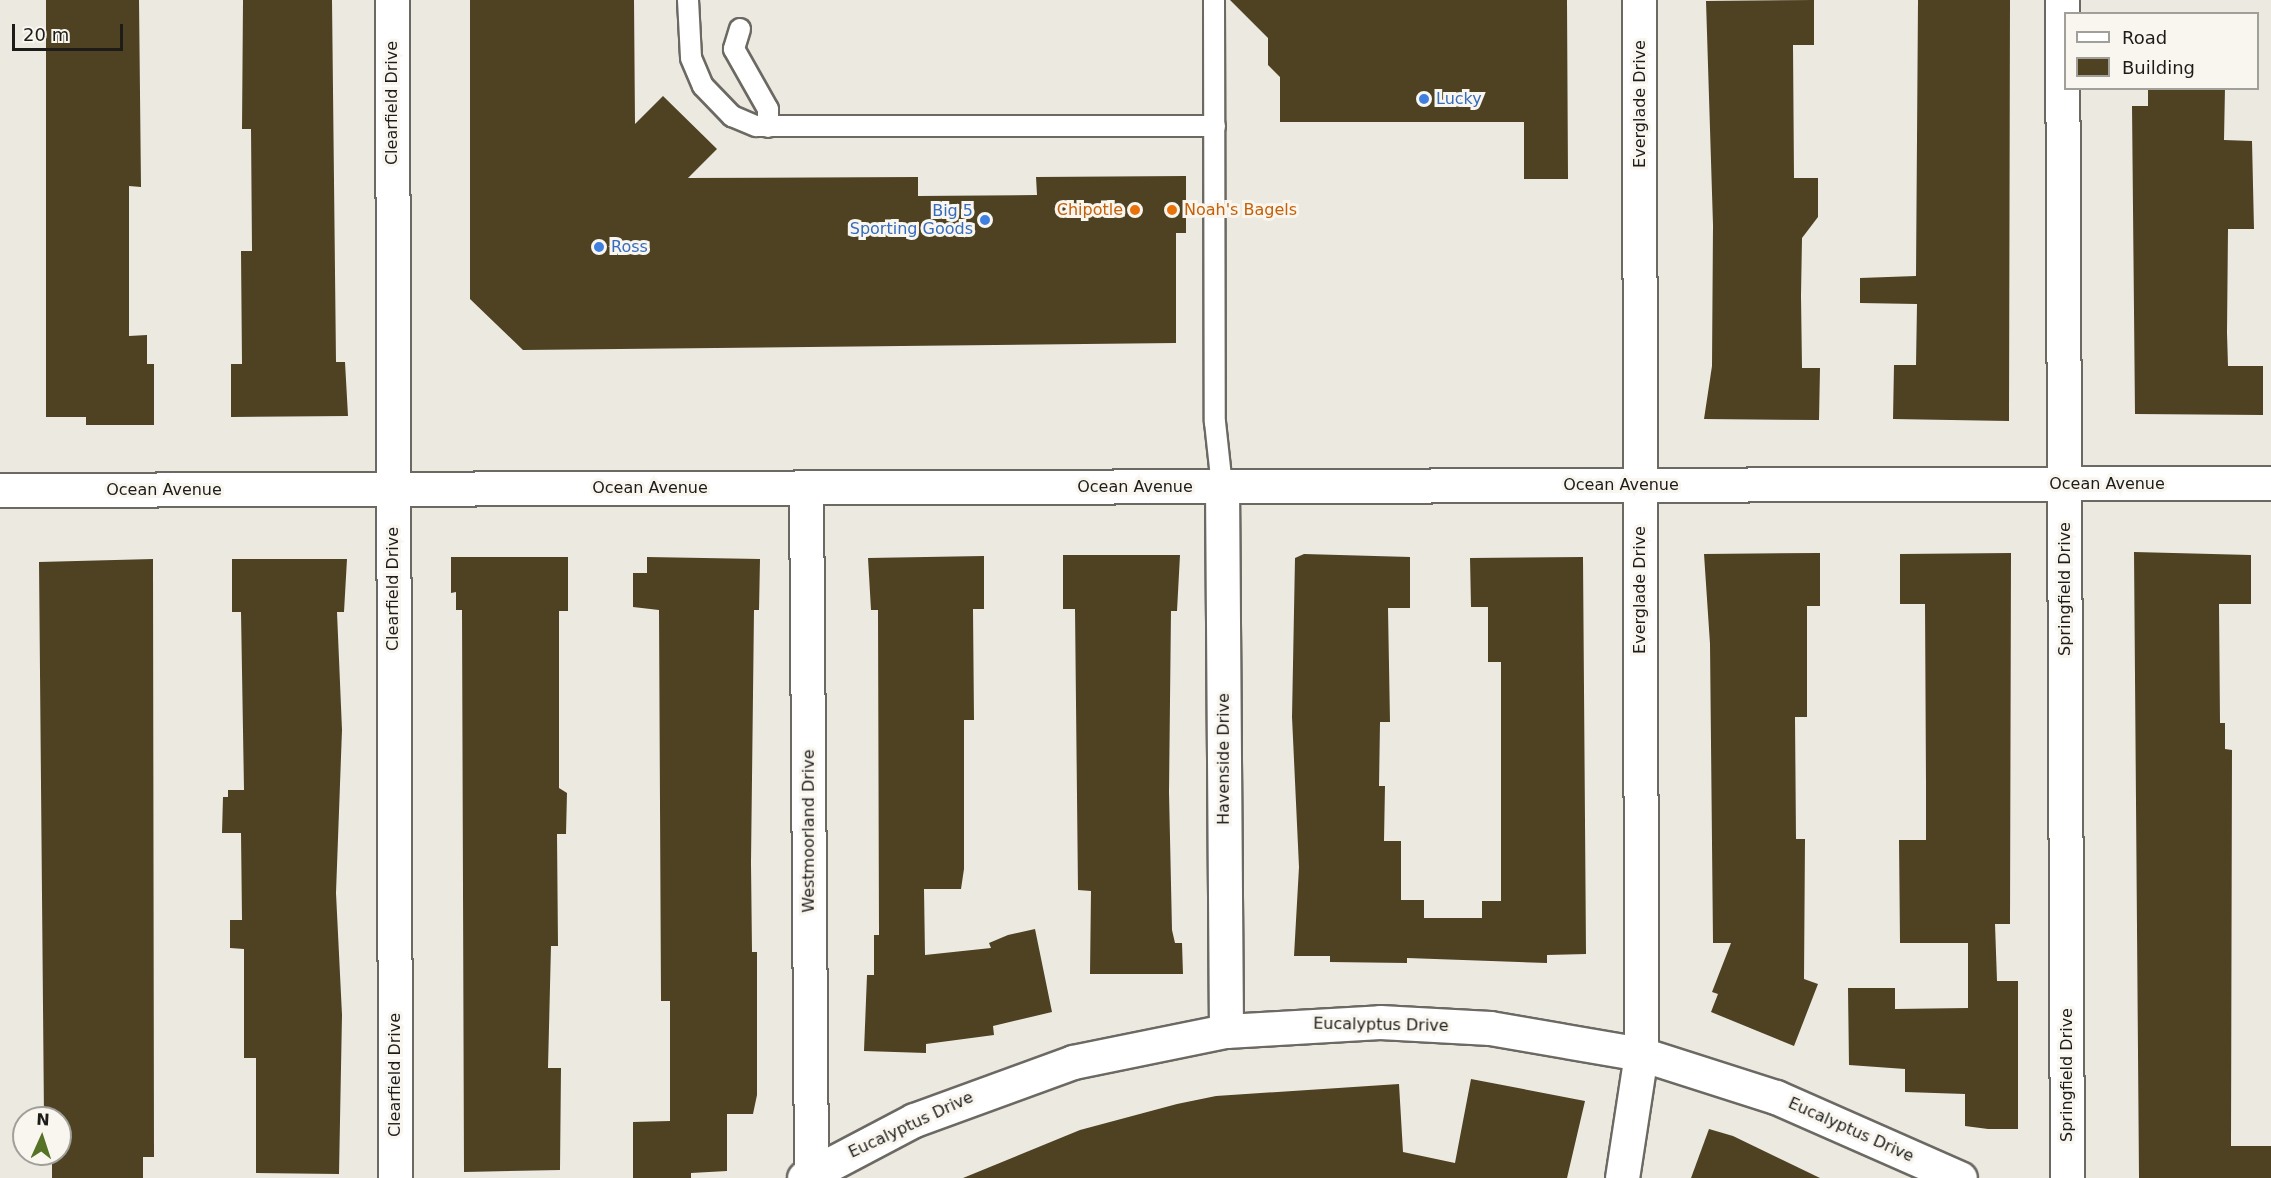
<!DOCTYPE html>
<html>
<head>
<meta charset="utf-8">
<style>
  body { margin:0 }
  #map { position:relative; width:2271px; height:1178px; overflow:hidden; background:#ece9e1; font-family:"DejaVu Sans",sans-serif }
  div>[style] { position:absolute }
  .building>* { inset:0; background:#4e4223 }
  .roads { filter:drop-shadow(2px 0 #6c6963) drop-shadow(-2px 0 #6c6963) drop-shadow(0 2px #6c6963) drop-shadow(0 -2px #6c6963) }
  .service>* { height:20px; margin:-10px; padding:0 10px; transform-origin:10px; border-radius:10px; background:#fff }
  .minor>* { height:33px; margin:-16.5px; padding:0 16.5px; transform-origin:16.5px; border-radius:16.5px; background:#fff }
  .tertiary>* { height:33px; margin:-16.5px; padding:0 16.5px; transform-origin:16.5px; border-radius:16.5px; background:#fff }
  .dots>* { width:16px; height:16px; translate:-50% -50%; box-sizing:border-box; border:3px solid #f9f6ef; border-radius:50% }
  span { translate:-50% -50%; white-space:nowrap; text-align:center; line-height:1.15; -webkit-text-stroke:6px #f9f6ef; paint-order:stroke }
  .shop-label { font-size:16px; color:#366cbe }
  .left { translate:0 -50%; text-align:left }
  .right { translate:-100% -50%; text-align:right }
  .street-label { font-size:16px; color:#1d1c19 }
  .food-label { font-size:16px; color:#c56008 }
  .legend { position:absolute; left:2064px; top:12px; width:195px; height:78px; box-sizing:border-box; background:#f9f6ef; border:2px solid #a19f99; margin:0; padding:8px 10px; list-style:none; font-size:18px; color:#1d1c19 }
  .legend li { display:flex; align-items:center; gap:12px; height:30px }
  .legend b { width:30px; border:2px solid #a19f99 }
  .north { position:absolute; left:12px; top:1106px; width:60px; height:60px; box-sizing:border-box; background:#f9f6ef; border:2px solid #a19f99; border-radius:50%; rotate:3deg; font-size:16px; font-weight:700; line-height:24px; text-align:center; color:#1d1c19 }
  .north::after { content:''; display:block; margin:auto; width:21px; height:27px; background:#557227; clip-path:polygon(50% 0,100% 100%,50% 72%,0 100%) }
  .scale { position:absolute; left:12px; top:24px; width:111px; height:27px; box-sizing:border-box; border:3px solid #1d1c19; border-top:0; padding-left:8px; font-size:18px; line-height:21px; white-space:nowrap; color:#1d1c19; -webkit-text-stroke:4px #f9f6ef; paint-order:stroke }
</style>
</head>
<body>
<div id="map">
  <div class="building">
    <i style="clip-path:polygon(46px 0,139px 0,141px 187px,129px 186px,129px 336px,147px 335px,147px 364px,154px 364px,154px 425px,86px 425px,86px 417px,46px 417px)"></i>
    <i style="clip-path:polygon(243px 0,332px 0,336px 362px,345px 362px,348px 416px,231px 417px,231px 364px,242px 364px,241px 251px,252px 251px,251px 129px,242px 129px)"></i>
    <i style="clip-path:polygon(470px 0,634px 0,635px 124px,663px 96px,717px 149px,688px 178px,918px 177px,918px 196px,1037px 195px,1036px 177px,1186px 176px,1186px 233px,1176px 233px,1176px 343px,523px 350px,470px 299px)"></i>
    <i style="clip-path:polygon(1230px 0,1567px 0,1568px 179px,1524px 179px,1524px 122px,1280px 122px,1280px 77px,1268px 65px,1268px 38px)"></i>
    <i style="clip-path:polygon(1814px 0,1814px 45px,1793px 45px,1794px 178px,1818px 178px,1818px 217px,1802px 238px,1801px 296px,1802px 368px,1820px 368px,1819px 420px,1704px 419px,1712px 366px,1713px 225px,1706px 1px)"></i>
    <i style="clip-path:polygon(1918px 0,2010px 0,2009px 421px,1893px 419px,1894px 365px,1916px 365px,1917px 304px,1860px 303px,1860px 278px,1916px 276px)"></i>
    <i style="clip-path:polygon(2148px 88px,2225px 88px,2224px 140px,2252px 141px,2254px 229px,2228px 229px,2227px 333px,2228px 366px,2263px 366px,2263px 415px,2135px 414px,2132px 106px,2148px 106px)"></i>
    <i style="clip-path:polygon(2134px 552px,2251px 555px,2251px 604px,2219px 604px,2220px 723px,2225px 723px,2225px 749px,2232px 750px,2231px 1146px,2271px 1146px,2271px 1178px,2139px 1178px)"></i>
    <i style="clip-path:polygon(1820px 553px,1820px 606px,1807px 606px,1807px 717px,1795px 717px,1796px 839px,1805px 839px,1804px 979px,1818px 984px,1794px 1046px,1711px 1012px,1718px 994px,1712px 992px,1731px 943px,1713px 943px,1710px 644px,1704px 554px)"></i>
    <i style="clip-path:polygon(2011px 553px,2010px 924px,1995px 924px,1997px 981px,2018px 981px,2018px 1129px,1988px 1129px,1965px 1126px,1965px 1094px,1905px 1092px,1905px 1069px,1849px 1065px,1848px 988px,1895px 988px,1895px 1009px,1968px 1008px,1968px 943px,1900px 943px,1899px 840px,1926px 840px,1926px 783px,1925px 604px,1900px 604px,1900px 554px)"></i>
    <i style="clip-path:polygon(1304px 554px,1410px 557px,1410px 608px,1388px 608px,1390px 722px,1380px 722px,1379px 786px,1385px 786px,1384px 841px,1401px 841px,1401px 900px,1424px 900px,1424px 918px,1482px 918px,1482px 901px,1501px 901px,1501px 662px,1488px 662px,1488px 607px,1471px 607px,1470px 558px,1583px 557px,1586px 954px,1547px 955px,1547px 963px,1407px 958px,1407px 963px,1330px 962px,1330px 956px,1294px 956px,1299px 867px,1292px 717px,1295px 558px)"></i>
    <i style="clip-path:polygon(1063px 555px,1180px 555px,1177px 611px,1171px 611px,1169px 792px,1172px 930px,1175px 943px,1182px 943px,1183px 974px,1090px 974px,1091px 891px,1078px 890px,1075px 609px,1063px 609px)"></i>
    <i style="clip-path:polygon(984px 556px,984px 609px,973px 609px,974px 720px,964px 720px,964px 869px,961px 889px,924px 889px,925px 955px,991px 948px,989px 943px,1008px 935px,1035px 929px,1052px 1012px,993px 1026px,994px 1035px,926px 1044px,926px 1053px,864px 1051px,867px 975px,874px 975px,874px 935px,879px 935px,878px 610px,871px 610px,868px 558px)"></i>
    <i style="clip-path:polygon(451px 557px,568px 557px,568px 611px,559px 611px,559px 788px,567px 793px,566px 834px,557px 834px,558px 946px,551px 946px,548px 1068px,561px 1068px,560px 1170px,464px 1172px,462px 610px,456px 610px,456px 592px,451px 593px)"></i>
    <i style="clip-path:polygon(647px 557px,760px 559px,759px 610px,754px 610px,751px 863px,752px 952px,757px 952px,757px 1095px,753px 1114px,727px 1114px,727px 1171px,691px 1173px,691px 1178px,633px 1178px,633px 1122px,670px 1121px,670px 1001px,661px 1001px,659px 610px,633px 607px,633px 573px,647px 573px)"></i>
    <i style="clip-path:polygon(153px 559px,154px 1157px,143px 1157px,143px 1178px,52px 1178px,52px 1154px,60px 1154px,60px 1118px,44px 1118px,39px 562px)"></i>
    <i style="clip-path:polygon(232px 559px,347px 559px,344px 612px,337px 612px,342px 730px,336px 893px,342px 1015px,339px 1174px,256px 1173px,256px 1058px,244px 1058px,244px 949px,230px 948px,230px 920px,242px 920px,241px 833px,222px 833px,223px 797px,228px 797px,228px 790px,244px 790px,241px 612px,232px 612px)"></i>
    <i style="clip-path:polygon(1471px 1079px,1585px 1101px,1567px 1178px,963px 1178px,1080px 1130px,1177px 1104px,1216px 1096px,1399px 1084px,1403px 1152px,1455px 1163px)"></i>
    <i style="clip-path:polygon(1709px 1129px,1733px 1136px,1820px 1178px,1691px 1178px)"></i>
  </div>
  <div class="roads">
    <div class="service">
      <i style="left:688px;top:0;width:58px;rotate:87deg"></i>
      <i style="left:691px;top:58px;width:30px;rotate:67deg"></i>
      <i style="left:703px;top:86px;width:42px;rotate:46deg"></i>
      <i style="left:732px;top:116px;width:26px;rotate:23deg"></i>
      <i style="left:756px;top:126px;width:459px"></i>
      <i style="left:1214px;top:0;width:422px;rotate:89.9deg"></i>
      <i style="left:1215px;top:422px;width:64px;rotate:83.8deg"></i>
      <i style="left:740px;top:29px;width:21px;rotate:107deg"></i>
      <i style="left:734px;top:49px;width:69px;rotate:60.5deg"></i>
      <i style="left:768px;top:109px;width:18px;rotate:90deg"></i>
    </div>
    <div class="minor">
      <i style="left:392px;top:0;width:1178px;rotate:89.85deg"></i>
      <i style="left:2062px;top:0;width:1178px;rotate:89.76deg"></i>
      <i style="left:1222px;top:486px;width:545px;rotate:89.58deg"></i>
      <i style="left:806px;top:488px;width:686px;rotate:89.58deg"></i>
      <i style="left:804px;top:1178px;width:124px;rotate:-27.8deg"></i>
      <i style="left:914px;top:1120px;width:169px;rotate:-20deg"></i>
      <i style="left:1073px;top:1062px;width:156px;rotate:-11.5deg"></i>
      <i style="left:1226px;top:1031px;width:154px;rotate:-3.3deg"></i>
      <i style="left:1380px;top:1022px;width:110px;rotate:3.1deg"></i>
      <i style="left:1490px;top:1028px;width:153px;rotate:9.8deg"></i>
      <i style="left:1641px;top:1054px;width:142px;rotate:17.7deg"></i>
      <i style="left:1776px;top:1097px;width:201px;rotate:23.8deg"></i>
      <i style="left:1622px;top:1178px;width:125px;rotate:-81.3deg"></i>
      <i style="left:1641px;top:1054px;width:1054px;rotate:-90.11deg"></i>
    </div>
    <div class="tertiary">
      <i style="left:0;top:490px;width:2271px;rotate:-0.18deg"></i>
    </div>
  </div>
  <div class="dots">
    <i style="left:1424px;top:99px;background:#3f7fe0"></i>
    <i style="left:1135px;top:210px;background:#e8710a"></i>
    <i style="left:1172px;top:210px;background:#e8710a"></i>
    <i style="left:985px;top:220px;background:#3f7fe0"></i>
    <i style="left:599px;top:247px;background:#3f7fe0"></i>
  </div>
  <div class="shop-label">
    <span class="left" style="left:1436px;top:99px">Lucky</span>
    <span class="right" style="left:973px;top:220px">Big 5<br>Sporting Goods</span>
    <span class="left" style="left:611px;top:247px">Ross</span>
  </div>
  <div class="street-label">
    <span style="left:392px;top:103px;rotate:-90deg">Clearfield Drive</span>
    <span style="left:1640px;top:104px;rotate:-90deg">Everglade Drive</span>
    <span style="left:2107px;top:484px">Ocean Avenue</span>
    <span style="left:1621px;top:485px">Ocean Avenue</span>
    <span style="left:1135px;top:487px">Ocean Avenue</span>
    <span style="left:650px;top:488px">Ocean Avenue</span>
    <span style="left:164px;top:490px">Ocean Avenue</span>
    <span style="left:393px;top:589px;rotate:-90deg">Clearfield Drive</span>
    <span style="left:2065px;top:589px;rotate:-90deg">Springfield Drive</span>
    <span style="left:1640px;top:590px;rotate:-90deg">Everglade Drive</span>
    <span style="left:1224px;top:759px;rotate:-90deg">Havenside Drive</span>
    <span style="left:809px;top:831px;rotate:-90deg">Westmoorland Drive</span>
    <span style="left:1381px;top:1025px;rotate:1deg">Eucalyptus Drive</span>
    <span style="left:395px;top:1075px;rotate:-90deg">Clearfield Drive</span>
    <span style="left:2067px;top:1075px;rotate:-90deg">Springfield Drive</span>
    <span style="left:911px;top:1125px;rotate:-25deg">Eucalyptus Drive</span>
    <span style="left:1851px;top:1130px;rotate:24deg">Eucalyptus Drive</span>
  </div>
  <div class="food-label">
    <span class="right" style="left:1123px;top:210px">Chipotle</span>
    <span class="left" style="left:1184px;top:210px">Noah's Bagels</span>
  </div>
  <ul class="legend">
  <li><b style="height:8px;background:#fff"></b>Road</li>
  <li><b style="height:16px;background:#4e4223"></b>Building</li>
  </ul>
  <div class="north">N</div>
  <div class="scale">20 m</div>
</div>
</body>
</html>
